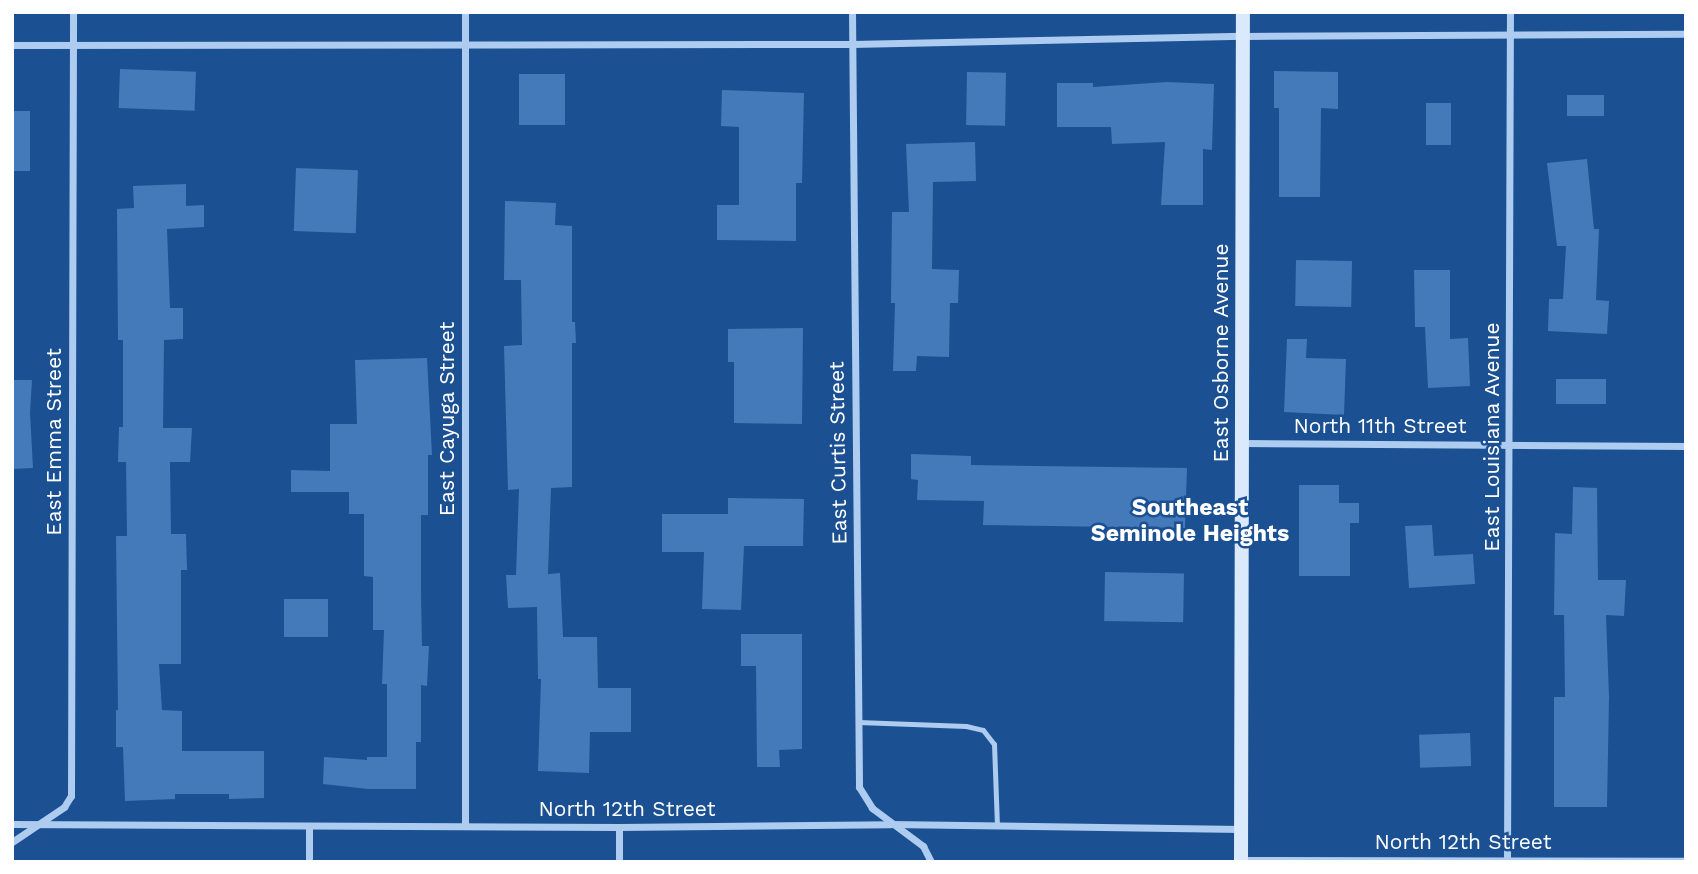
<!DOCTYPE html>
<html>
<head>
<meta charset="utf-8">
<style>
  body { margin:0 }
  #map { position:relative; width:1698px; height:874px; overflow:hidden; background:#1b5193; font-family:"Work Sans",sans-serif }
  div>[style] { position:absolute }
  .building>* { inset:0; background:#447aba; transform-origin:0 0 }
  .lane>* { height:5px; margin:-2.5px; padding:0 2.5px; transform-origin:2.5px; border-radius:2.5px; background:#adccef }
  .street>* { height:7px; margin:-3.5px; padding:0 3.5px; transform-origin:3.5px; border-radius:3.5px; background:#adccef }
  .secondary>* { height:14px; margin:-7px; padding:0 7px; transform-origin:7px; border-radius:7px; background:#dae9fb }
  span { translate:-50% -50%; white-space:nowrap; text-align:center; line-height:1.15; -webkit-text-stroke:5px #1b5193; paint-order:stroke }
  .street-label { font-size:21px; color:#fff }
  .neighbourhood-label { font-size:23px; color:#fff; font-weight:700 }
  .frame { position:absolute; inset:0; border:14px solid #fff; pointer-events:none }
</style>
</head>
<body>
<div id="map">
  <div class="building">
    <i style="left:120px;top:69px;width:76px;height:39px;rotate:2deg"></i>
    <i style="clip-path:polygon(1274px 71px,1338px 72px,1338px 109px,1321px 108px,1320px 197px,1279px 197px,1279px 108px,1274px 108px)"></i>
    <i style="left:967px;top:72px;width:39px;height:53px;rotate:1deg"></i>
    <i style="left:519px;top:74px;width:46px;height:51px"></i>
    <i style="clip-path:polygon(1167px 82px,1214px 84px,1212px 150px,1203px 149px,1203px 205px,1161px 205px,1165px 142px,1112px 144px,1111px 127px,1057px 127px,1057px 83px,1093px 83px,1093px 87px)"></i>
    <i style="clip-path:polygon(722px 90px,804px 93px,802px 183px,796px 183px,796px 241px,717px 240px,717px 205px,739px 205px,739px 127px,721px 126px)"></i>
    <i style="left:1567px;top:95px;width:37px;height:21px"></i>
    <i style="left:1426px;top:103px;width:25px;height:42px"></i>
    <i style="left:12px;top:111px;width:18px;height:60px"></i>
    <i style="clip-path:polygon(975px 142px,976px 181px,933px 182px,932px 269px,959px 270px,958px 303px,950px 303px,949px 357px,917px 356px,916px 371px,893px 371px,895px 303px,891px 303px,892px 212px,909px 212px,906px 144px)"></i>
    <i style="clip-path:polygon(1587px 159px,1594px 229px,1599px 229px,1596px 300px,1609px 301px,1607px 334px,1548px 331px,1549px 299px,1563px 299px,1566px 246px,1557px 246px,1547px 163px)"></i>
    <i style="left:296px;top:168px;width:62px;height:63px;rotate:2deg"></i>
    <i style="clip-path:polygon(186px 184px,186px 206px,204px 205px,204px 227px,167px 229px,170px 308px,183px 308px,183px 339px,164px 340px,163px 428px,192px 428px,190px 462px,170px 462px,171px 534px,186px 534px,187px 570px,181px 570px,181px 664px,159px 664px,162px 710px,182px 711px,182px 751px,264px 751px,264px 798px,229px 799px,229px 794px,175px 794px,175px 799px,125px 801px,123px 747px,116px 747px,116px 710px,118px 710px,116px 536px,127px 536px,126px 462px,118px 462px,119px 427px,123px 427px,123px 340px,118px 340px,117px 209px,134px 208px,133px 186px)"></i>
    <i style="clip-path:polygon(505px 201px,556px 203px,555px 225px,572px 226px,572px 322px,575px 322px,576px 343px,572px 343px,572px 487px,551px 488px,548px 574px,560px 573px,563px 637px,597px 637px,598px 688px,631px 688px,631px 732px,590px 732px,589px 773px,538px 771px,541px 679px,538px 679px,537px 607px,508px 608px,506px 575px,516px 575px,519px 489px,508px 490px,504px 346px,522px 345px,521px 280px,504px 280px)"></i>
    <i style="left:1296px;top:260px;width:56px;height:46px;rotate:1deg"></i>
    <i style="clip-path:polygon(1414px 270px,1450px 270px,1450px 339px,1468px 338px,1470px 386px,1428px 388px,1425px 327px,1415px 327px)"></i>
    <i style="clip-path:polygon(803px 328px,802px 424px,734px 423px,734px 362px,728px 362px,728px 329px)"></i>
    <i style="clip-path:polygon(1287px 339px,1307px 339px,1306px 358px,1346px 359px,1344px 415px,1284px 412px)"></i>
    <i style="clip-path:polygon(427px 358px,432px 455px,428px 455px,428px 515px,421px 515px,421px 593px,422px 646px,429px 646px,427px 686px,421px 685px,421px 742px,416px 742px,416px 789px,368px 789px,323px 784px,324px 757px,367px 760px,367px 757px,387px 757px,387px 684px,382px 684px,384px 630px,373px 630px,373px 577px,364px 576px,364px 514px,349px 514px,349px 492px,291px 492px,291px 470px,330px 471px,330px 424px,357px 424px,355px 360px)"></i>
    <i style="left:1556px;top:379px;width:50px;height:25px"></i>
    <i style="clip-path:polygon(12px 380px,32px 380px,30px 413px,33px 468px,12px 469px)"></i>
    <i style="clip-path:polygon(911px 454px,971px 456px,971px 465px,1187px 468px,1185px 528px,983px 525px,984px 501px,917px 500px,918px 480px,911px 479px)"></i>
    <i style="clip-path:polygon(1299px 485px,1339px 485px,1339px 503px,1359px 503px,1359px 523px,1350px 523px,1350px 576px,1299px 576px)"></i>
    <i style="clip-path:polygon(1573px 487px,1597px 488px,1598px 580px,1626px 580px,1624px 616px,1606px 615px,1609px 697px,1607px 807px,1554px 807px,1554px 697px,1565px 697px,1564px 615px,1554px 615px,1555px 533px,1572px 534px)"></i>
    <i style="clip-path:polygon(728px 498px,804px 499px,803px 546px,744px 546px,741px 610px,702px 609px,704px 552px,662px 552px,662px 514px,728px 514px)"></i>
    <i style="clip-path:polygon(1432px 525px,1434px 556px,1473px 554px,1475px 584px,1409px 588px,1405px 526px)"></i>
    <i style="left:1105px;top:572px;width:79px;height:49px;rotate:1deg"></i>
    <i style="left:284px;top:599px;width:44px;height:38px"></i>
    <i style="clip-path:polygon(741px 634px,802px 634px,802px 749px,779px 750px,780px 767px,757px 767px,756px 666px,741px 666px)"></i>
    <i style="left:1470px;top:733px;width:33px;height:51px;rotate:88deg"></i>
  </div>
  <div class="lane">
    <i style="left:858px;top:722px;width:108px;rotate:2.1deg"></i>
    <i style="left:966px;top:726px;width:17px;rotate:13deg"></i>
    <i style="left:983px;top:730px;width:18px;rotate:52deg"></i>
    <i style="left:994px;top:744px;width:81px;rotate:87.9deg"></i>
  </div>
  <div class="street">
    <i style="left:465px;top:12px;width:814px;rotate:90deg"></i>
    <i style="left:852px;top:12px;width:775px;rotate:89.48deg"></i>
    <i style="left:859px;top:787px;width:25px;rotate:58deg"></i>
    <i style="left:872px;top:808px;width:64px;rotate:36.7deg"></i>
    <i style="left:923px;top:846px;width:18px;rotate:63deg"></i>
    <i style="left:12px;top:45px;width:840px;rotate:-0.07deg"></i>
    <i style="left:852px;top:44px;width:391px;rotate:-1.2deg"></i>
    <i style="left:1243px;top:36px;width:443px;rotate:-0.3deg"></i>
    <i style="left:1242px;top:443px;width:444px;rotate:0.4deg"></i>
    <i style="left:12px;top:824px;width:607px;rotate:0.28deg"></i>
    <i style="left:619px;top:827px;width:271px;rotate:-0.6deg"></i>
    <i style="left:890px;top:824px;width:351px;rotate:0.8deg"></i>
    <i style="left:12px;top:842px;width:63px;rotate:-33.9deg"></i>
    <i style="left:64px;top:807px;width:13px;rotate:-58deg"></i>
    <i style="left:71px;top:796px;width:784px;rotate:-89.85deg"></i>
    <i style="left:1241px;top:860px;width:445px;rotate:0.1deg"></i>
    <i style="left:309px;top:862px;width:35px;rotate:-90deg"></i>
    <i style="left:619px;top:862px;width:35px;rotate:-90deg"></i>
    <i style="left:1507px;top:862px;width:850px;rotate:-89.8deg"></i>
  </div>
  <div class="secondary">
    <i style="left:1241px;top:862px;width:850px;rotate:-89.87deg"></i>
  </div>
  <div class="street-label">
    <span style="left:1221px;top:353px;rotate:-90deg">East Osborne Avenue</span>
    <span style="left:447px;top:419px;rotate:-90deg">East Cayuga Street</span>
    <span style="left:1380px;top:426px">North 11th Street</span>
    <span style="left:1492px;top:437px;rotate:-90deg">East Louisiana Avenue</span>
    <span style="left:54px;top:442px;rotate:-90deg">East Emma Street</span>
    <span style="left:838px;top:453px;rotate:-91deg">East Curtis Street</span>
    <span style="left:627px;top:809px">North 12th Street</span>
    <span style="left:1463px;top:842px">North 12th Street</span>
  </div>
  <div class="neighbourhood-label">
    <span style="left:1190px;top:521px">Southeast<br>Seminole Heights</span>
  </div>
  <div class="frame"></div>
</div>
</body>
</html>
